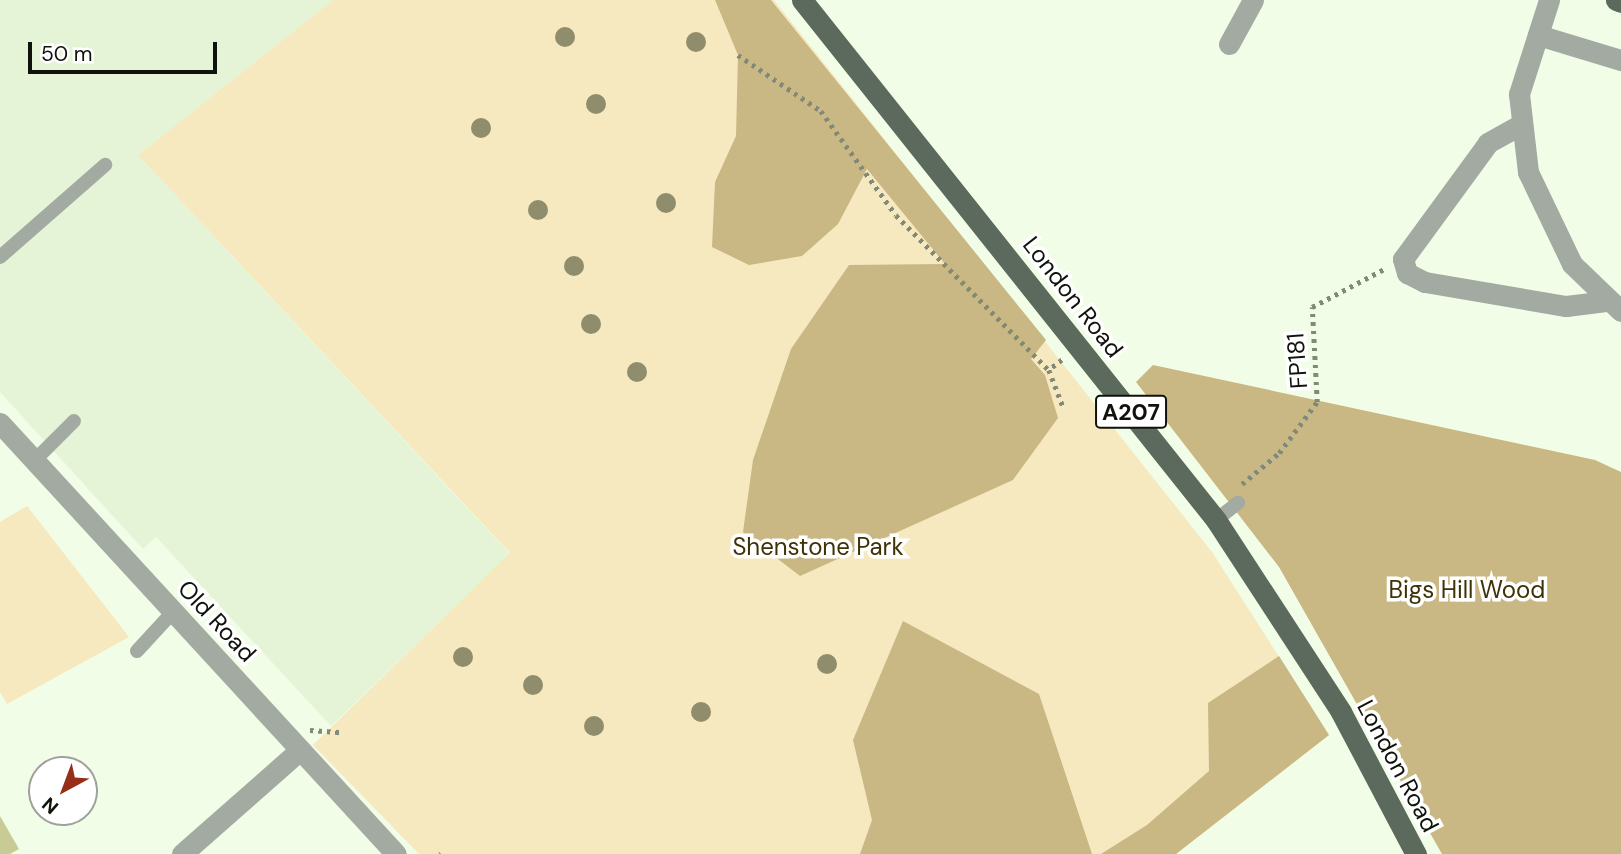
<!DOCTYPE html>
<html>
<head>
<meta charset="utf-8">
<style>
  body { margin:0 }
  #map { position:relative; width:1621px; height:854px; overflow:hidden; background:#f1fde6; font-family:"DM Sans",sans-serif }
  div>[style] { position:absolute }
  .built>* { inset:0; background:#e5f4d6 }
  .green>* { inset:0; background:#f6e8bf }
  .forest>* { inset:0; background:#c9b784 }
  .building>* { inset:0; background:#c8cb95 }
  .path>* { height:4.5px; margin-top:-2.25px; transform-origin:0; background:repeating-linear-gradient(90deg,#818979 0 3.5px,transparent 0 8.5px) }
  .service>* { height:14px; margin:-7px; padding:0 7px; transform-origin:7px; border-radius:7px; background:#a2aaa2 }
  .minor>* { height:21px; margin:-10.5px; padding:0 10.5px; transform-origin:10.5px; border-radius:10.5px; background:#a2aaa2 }
  .tertiary>* { height:21px; margin:-10.5px; padding:0 10.5px; transform-origin:10.5px; border-radius:10.5px; background:#a2aaa2 }
  .primary>* { height:21px; margin:-10.5px; padding:0 10.5px; transform-origin:10.5px; border-radius:10.5px; background:#5b6a5c }
  .trees>* { width:20px; height:20px; margin:-10px; border-radius:50%; background:#8f8d6b }
  span { translate:-50% -50%; white-space:nowrap; text-align:center; line-height:1.15; -webkit-text-stroke:7px #fff; paint-order:stroke }
  .shield-label span { padding:2px 5px; background:#fff; border:2px solid; border-radius:5px; -webkit-text-stroke-width:0 }
  .shield-label { font-size:23px; color:#0f130b; font-weight:700 }
  .street-label { font-size:24px; color:#0f130b }
  .park-label { font-size:24px; color:#3f3207 }
  .north { position:absolute; left:28px; top:756px; width:70px; height:70px; box-sizing:border-box; background:#fff; border:2px solid #9fa19d; border-radius:50%; rotate:221deg; font-size:19px; font-weight:700; line-height:28px; text-align:center; color:#0f130b }
  .north::after { content:''; display:block; margin:auto; width:24px; height:32px; background:#972e18; clip-path:polygon(50% 0,100% 100%,50% 72%,0 100%) }
  .scale { position:absolute; left:28px; top:42px; width:189px; height:32px; box-sizing:border-box; border:4px solid #0f130b; border-top:0; padding-left:9px; font-size:21px; line-height:24px; white-space:nowrap; color:#0f130b; -webkit-text-stroke:5px #fff; paint-order:stroke }
</style>
</head>
<body>
<div id="map">
  <div class="built">
    <i style="clip-path:polygon(0 0,333px 0,138px 155px,510px 554px,331px 726px,156px 537px,143px 549px,0 392px)"></i>
  </div>
  <div class="green">
    <i style="clip-path:polygon(333px 0,774px 0,1212px 552px,1329px 735px,1176px 854px,419px 854px,313px 745px,510px 553px,138px 155px)"></i>
    <i style="clip-path:polygon(27px 506px,129px 637px,7px 704px,0 692px,0 522px)"></i>
  </div>
  <div class="forest">
    <i style="clip-path:polygon(715px 0,771px 0,1046px 340px,1031px 359px,1045px 375px,1058px 418px,1013px 480px,800px 576px,743px 532px,753px 460px,791px 349px,849px 265px,945px 264px,867px 169px,838px 224px,802px 256px,749px 265px,712px 247px,715px 182px,736px 136px,738px 55px)"></i>
    <i style="clip-path:polygon(1153px 365px,1595px 460px,1621px 472px,1621px 854px,1442px 854px,1279px 567px,1136px 382px)"></i>
    <i style="clip-path:polygon(903px 621px,1039px 694px,1092px 854px,860px 854px,872px 820px,853px 740px)"></i>
    <i style="clip-path:polygon(1279px 656px,1329px 735px,1176px 854px,1101px 854px,1147px 825px,1209px 771px,1208px 703px)"></i>
  </div>
  <div class="building">
    <i style="clip-path:polygon(0 816px,19px 849px,10px 854px,0 854px)"></i>
  </div>
  <div class="path">
    <i style="left:738px;top:55px;width:100px;rotate:34deg"></i>
    <i style="left:821px;top:111px;width:128px;rotate:54.2deg"></i>
    <i style="left:896px;top:215px;width:218px;rotate:45.4deg"></i>
    <i style="left:1062px;top:360px;width:16px;rotate:142deg"></i>
    <i style="left:1049px;top:370px;width:42px;rotate:69deg"></i>
    <i style="left:1242px;top:484px;width:48px;rotate:-40deg"></i>
    <i style="left:1279px;top:453px;width:64px;rotate:-53.3deg"></i>
    <i style="left:1317px;top:402px;width:95px;rotate:-93deg"></i>
    <i style="left:1312px;top:307px;width:81px;rotate:-27.8deg"></i>
    <i style="left:310px;top:730px;width:31px;rotate:4deg"></i>
    <i style="left:440px;top:854px;width:1px;rotate:-45deg"></i>
  </div>
  <div class="service">
    <i style="left:0;top:257px;width:140px;rotate:-41.2deg"></i>
    <i style="left:35px;top:460px;width:55px;rotate:-45deg"></i>
    <i style="left:1216px;top:520px;width:28px;rotate:-38deg"></i>
    <i style="left:137px;top:651px;width:52px;rotate:-47.4deg"></i>
  </div>
  <div class="minor">
    <i style="left:1549px;top:0;width:99px;rotate:107.7deg"></i>
    <i style="left:1519px;top:94px;width:79px;rotate:83.4deg"></i>
    <i style="left:1528px;top:172px;width:102px;rotate:64.4deg"></i>
    <i style="left:1572px;top:264px;width:68px;rotate:43.8deg"></i>
    <i style="left:1538px;top:35px;width:87px;rotate:16.8deg"></i>
    <i style="left:1229px;top:44px;width:50px;rotate:-61.4deg"></i>
    <i style="left:1520px;top:125px;width:37px;rotate:151deg"></i>
    <i style="left:1488px;top:143px;width:144px;rotate:126.2deg"></i>
    <i style="left:1403px;top:259px;width:15px;rotate:74deg"></i>
    <i style="left:1407px;top:273px;width:20px;rotate:27deg"></i>
    <i style="left:1425px;top:282px;width:143px;rotate:9.7deg"></i>
    <i style="left:1566px;top:306px;width:40px;rotate:-7.1deg"></i>
    <i style="left:182px;top:854px;width:157px;rotate:-41.4deg"></i>
  </div>
  <div class="tertiary">
    <i style="left:0;top:423px;width:585px;rotate:47.42deg"></i>
  </div>
  <div class="primary">
    <i style="left:802px;top:0;width:665px;rotate:51.47deg"></i>
    <i style="left:1216px;top:520px;width:229px;rotate:56.9deg"></i>
    <i style="left:1341px;top:712px;width:161px;rotate:62.2deg"></i>
    <i style="left:1616px;top:0;width:5px;rotate:22deg"></i>
  </div>
  <div class="trees">
    <i style="left:565px;top:37px"></i>
    <i style="left:696px;top:42px"></i>
    <i style="left:596px;top:104px"></i>
    <i style="left:481px;top:128px"></i>
    <i style="left:666px;top:203px"></i>
    <i style="left:538px;top:210px"></i>
    <i style="left:574px;top:266px"></i>
    <i style="left:591px;top:324px"></i>
    <i style="left:637px;top:372px"></i>
    <i style="left:463px;top:657px"></i>
    <i style="left:827px;top:664px"></i>
    <i style="left:533px;top:685px"></i>
    <i style="left:701px;top:712px"></i>
    <i style="left:594px;top:726px"></i>
  </div>
  <div class="shield-label">
    <span style="left:1131px;top:412px">A207</span>
  </div>
  <div class="street-label">
    <span style="left:1073px;top:297px;rotate:52deg">London Road</span>
    <span style="left:1297px;top:361px;rotate:-94deg">FP181</span>
    <span style="left:217px;top:621px;rotate:47deg">Old Road</span>
    <span style="left:1398px;top:766px;rotate:62deg">London Road</span>
  </div>
  <div class="park-label">
    <span style="left:818px;top:547px">Shenstone Park</span>
    <span style="left:1467px;top:590px">Bigs Hill Wood</span>
  </div>
  <div class="north">N</div>
  <div class="scale">50 m</div>
</div>
</body>
</html>
